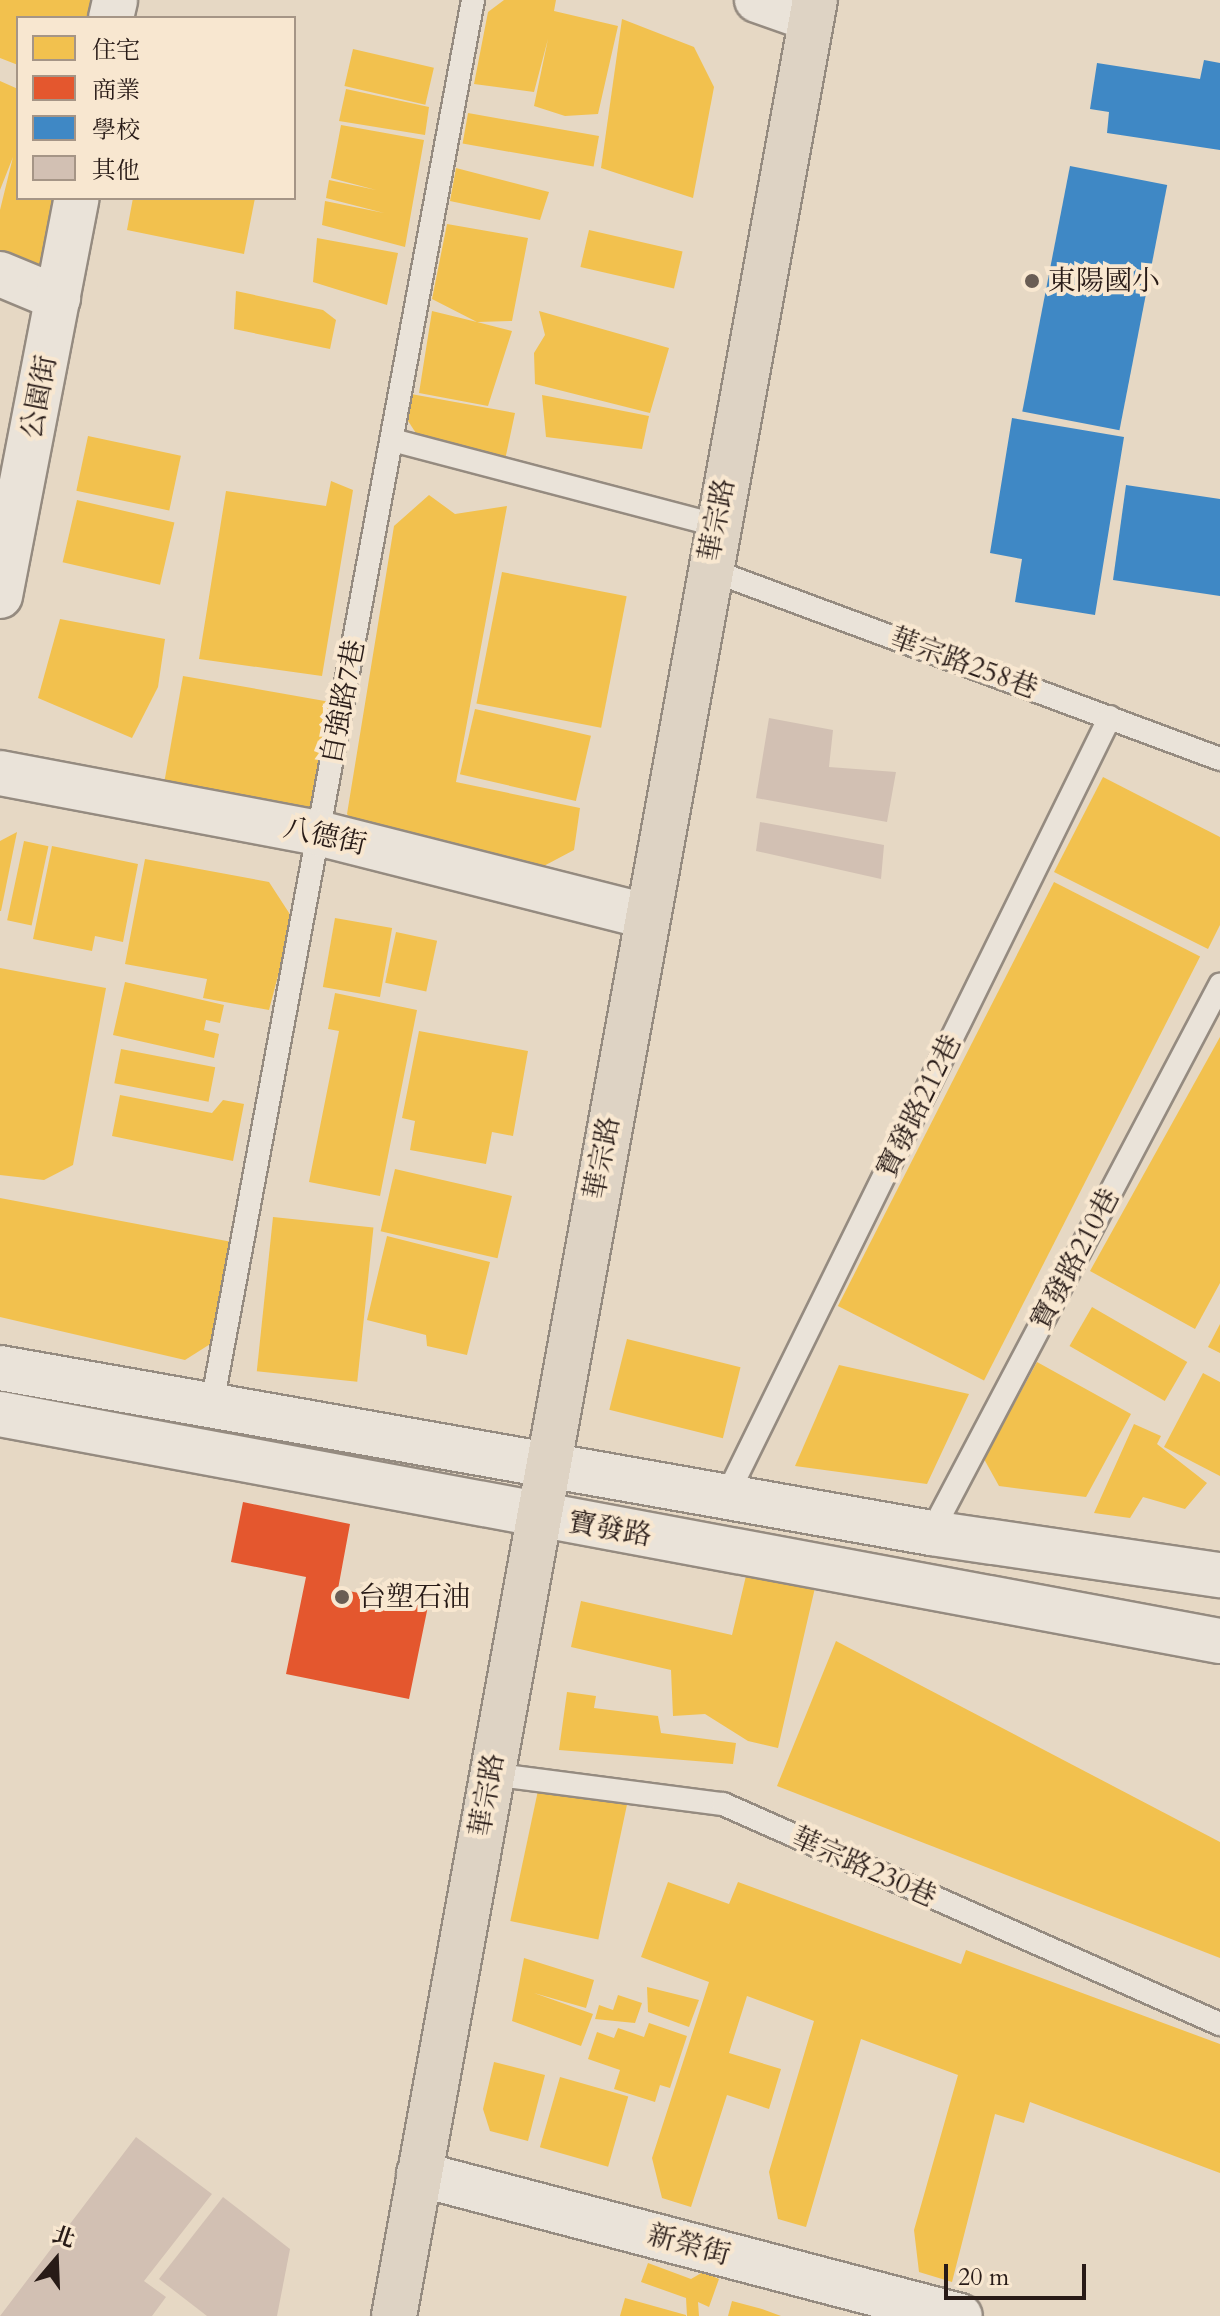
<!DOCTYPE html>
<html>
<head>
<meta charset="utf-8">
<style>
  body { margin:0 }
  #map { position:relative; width:1220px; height:2316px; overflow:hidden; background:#e6d8c4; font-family:Cardo,"Noto Serif TC",serif }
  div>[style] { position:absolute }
  .homes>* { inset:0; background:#f2c14e; transform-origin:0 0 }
  .shops>* { inset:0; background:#e4572e }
  .schools>* { inset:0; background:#3f88c5; transform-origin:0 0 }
  .building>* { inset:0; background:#d2c0b3 }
  .roads { filter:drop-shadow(2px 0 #958b80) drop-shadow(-2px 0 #958b80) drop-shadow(0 2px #958b80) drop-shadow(0 -2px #958b80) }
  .service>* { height:22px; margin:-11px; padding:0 11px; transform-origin:11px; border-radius:11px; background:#eae3d9 }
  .minor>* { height:44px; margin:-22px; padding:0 22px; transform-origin:22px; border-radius:22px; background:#eae3d9 }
  .secondary>* { height:44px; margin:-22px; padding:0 22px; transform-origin:22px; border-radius:22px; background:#eae3d9 }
  .primary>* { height:44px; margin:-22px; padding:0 22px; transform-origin:22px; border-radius:22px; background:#ded3c4 }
  .dots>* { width:22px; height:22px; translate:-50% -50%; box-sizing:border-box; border:4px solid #f8e7d0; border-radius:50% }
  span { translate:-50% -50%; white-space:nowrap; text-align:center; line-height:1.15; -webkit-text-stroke:8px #f8e7d0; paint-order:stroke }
  .poi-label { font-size:28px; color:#281b17 }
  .left { translate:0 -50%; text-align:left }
  .street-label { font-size:28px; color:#281b17 }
  .legend { position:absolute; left:16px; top:16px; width:280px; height:184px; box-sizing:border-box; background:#f8e7d0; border:2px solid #a59586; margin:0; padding:10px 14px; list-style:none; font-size:24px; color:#281b17 }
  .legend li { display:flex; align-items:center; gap:16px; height:40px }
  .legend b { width:40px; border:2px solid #a59586 }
  .north { position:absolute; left:16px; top:2220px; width:80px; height:80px; -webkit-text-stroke:6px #f8e7d0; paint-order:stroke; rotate:19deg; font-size:22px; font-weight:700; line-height:32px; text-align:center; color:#281b17 }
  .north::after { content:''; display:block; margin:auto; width:28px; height:36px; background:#281b17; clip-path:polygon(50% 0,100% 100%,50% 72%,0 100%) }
  .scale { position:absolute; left:944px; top:2264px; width:142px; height:36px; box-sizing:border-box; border:4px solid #281b17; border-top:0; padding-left:10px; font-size:24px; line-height:28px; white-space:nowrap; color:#281b17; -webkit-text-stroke:6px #f8e7d0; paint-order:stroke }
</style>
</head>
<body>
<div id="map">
  <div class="homes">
    <i style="clip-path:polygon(0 0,95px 0,88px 18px,18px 18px,18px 65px,0 58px)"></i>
    <i style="clip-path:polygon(504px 0,556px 0,554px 11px,618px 26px,598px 114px,565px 116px,534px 106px,548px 39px,534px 92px,474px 84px,488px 12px)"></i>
    <i style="clip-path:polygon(622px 19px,694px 47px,714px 87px,693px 198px,601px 168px)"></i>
    <i style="left:353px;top:49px;width:83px;height:38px;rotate:13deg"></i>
    <i style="clip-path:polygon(0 81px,18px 89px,18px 198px,73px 198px,38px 277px,0 267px,0 210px,13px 157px,0 190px)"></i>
    <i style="clip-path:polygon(346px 89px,429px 107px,425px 135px,339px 121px)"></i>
    <i style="left:468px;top:113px;width:133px;height:31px;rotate:10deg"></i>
    <i style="clip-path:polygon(341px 125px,424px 140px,405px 247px,322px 225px,325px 201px,384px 213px,326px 198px,329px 180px,376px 190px,331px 178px)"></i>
    <i style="clip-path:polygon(456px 168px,549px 192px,540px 220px,450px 201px)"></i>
    <i style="clip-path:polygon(133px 198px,255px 198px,244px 254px,127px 230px)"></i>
    <i style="clip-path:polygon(447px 224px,528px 238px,512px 321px,477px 322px,512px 331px,488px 406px,419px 393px,432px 311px,477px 322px,432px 299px)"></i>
    <i style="left:589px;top:230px;width:96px;height:38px;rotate:13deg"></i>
    <i style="clip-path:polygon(317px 238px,398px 253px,387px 305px,313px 282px)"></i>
    <i style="clip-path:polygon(236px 291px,323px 310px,336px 320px,330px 349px,234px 329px)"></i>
    <i style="clip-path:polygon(539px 311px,669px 348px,650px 413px,535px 384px,534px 353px,545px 335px)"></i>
    <i style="clip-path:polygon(411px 394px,515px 413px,505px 460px,421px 441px,401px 410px)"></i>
    <i style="clip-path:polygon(542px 395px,649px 416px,642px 449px,546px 437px)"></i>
    <i style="left:88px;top:436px;width:95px;height:56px;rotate:12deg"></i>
    <i style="clip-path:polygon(331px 481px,353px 490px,322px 676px,199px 659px,226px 491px,326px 506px)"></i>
    <i style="clip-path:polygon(429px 495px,455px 514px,507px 506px,456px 782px,580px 808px,574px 850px,540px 868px,368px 839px,347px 814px,394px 526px)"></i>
    <i style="left:77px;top:500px;width:100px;height:64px;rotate:13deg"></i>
    <i style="left:502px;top:572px;width:127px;height:134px;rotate:11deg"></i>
    <i style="clip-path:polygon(60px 619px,165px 639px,158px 687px,132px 738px,38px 698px)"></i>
    <i style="left:183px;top:676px;width:154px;height:122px;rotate:10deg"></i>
    <i style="left:475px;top:709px;width:119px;height:67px;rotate:13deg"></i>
    <i style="clip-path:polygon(1103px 777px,1220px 837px,1220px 925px,1208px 949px,1054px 872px)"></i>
    <i style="clip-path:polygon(17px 832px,1px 911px,0 911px,0 841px)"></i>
    <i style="left:24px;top:841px;width:25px;height:81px;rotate:12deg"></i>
    <i style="clip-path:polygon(52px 846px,138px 864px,123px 942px,95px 936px,92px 951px,33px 939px)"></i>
    <i style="clip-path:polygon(145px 859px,269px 882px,293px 919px,269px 1010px,203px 998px,207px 979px,125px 964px)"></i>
    <i style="left:1054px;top:882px;width:164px;height:476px;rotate:27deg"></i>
    <i style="left:335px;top:918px;width:58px;height:70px;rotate:10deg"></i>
    <i style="left:396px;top:932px;width:42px;height:52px;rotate:12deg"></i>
    <i style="clip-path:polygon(0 968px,106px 988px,73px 1165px,44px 1180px,0 1175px)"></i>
    <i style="clip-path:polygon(125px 982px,224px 1005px,220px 1023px,206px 1020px,204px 1030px,219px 1034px,214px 1058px,113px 1035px)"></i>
    <i style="clip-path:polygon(335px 993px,417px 1010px,380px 1196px,309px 1182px,339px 1031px,328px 1029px)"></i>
    <i style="clip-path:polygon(419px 1031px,528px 1051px,513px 1136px,492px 1132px,486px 1164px,410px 1150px,415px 1121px,402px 1118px)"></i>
    <i style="clip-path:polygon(1220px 1037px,1220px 1283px,1195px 1329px,1090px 1271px)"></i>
    <i style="left:121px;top:1049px;width:96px;height:35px;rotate:11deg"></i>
    <i style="clip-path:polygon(120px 1095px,212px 1113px,223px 1100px,244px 1104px,233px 1161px,112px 1136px)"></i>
    <i style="left:395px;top:1169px;width:120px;height:64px;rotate:13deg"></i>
    <i style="clip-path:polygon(0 1198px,232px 1242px,215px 1341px,185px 1360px,0 1317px)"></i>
    <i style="left:273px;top:1217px;width:101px;height:155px;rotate:6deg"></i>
    <i style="clip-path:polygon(387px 1236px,490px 1262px,467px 1355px,427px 1346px,426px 1335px,367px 1320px)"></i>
    <i style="left:1092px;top:1307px;width:110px;height:45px;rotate:30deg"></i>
    <i style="clip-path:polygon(1220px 1324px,1220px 1353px,1208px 1347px)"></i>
    <i style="left:627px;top:1339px;width:117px;height:73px;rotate:14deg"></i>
    <i style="clip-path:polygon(1037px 1362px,1131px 1414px,1086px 1497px,999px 1486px,984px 1459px)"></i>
    <i style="clip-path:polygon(839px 1365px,969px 1394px,927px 1484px,795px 1466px)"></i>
    <i style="clip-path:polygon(1203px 1373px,1220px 1382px,1220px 1476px,1164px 1447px)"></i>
    <i style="clip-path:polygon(1134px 1424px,1161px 1436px,1157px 1444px,1207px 1483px,1185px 1509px,1143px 1497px,1130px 1518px,1094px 1513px)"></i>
    <i style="clip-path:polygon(749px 1563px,817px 1579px,778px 1748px,748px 1741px,705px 1714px,673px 1716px,671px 1670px,571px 1647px,581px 1601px,732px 1635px)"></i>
    <i style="clip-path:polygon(836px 1641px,1220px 1842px,1220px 1958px,777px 1786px)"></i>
    <i style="clip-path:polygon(567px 1692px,596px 1696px,594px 1708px,658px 1716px,661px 1733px,736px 1743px,733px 1764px,559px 1750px)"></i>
    <i style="left:540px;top:1781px;width:90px;height:143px;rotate:12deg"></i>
    <i style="clip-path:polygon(668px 1882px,729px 1904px,738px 1882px,961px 1964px,966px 1950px,1220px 2044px,1220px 2173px,1030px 2102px,1024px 2123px,995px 2114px,952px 2282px,919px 2272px,914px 2230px,958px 2075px,861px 2039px,806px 2227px,778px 2219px,769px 2172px,814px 2021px,747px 1996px,729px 2053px,781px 2069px,769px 2109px,727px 2095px,691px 2207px,662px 2198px,652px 2158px,709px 1982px,641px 1957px)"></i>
    <i style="clip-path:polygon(524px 1958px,594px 1980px,586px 2008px,534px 1993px,593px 2014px,581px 2046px,512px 2021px)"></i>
    <i style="clip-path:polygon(647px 1987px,699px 2000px,689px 2027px,648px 2012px)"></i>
    <i style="clip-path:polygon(618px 1995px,642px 2003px,635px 2023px,595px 2019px,599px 2005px,613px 2010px)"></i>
    <i style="clip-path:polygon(649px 2023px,687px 2036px,670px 2088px,660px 2085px,655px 2102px,614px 2089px,620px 2070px,588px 2059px,597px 2032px,614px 2038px,618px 2028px,644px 2037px)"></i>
    <i style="clip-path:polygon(494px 2062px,545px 2075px,528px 2141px,490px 2131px,483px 2109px)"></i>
    <i style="left:560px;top:2077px;width:71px;height:73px;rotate:16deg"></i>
    <i style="clip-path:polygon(648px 2263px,691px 2279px,703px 2272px,719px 2279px,709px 2307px,698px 2302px,699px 2316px,687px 2316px,686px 2298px,641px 2282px)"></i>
    <i style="clip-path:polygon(625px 2298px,686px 2315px,686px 2316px,620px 2316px)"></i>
    <i style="clip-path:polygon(732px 2301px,762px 2309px,781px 2316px,728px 2316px)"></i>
  </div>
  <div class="shops">
    <i style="clip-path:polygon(243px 1502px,350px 1524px,338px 1589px,428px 1606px,409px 1699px,286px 1674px,306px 1577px,231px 1562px)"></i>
  </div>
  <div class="schools">
    <i style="clip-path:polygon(1204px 60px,1220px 63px,1220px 150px,1107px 133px,1109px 112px,1090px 109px,1097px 63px,1200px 79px)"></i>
    <i style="left:1070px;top:166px;width:99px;height:250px;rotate:11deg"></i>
    <i style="clip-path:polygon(1012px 418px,1124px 437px,1095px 615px,1015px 602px,1022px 559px,990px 553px)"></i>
    <i style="clip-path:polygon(1126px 485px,1220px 499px,1220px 596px,1113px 580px)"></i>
  </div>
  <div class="building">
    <i style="clip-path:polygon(769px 718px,833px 730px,829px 767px,896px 772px,887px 822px,756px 798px)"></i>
    <i style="clip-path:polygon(760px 822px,884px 845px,881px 879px,756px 851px)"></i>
    <i style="clip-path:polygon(136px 2137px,212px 2194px,144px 2281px,166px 2297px,152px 2316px,0 2316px)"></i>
    <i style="clip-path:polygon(223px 2197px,290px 2249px,277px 2316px,207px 2316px,159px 2279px)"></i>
  </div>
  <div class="roads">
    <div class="service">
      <i style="left:392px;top:440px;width:336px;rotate:14.7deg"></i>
      <i style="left:708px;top:569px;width:546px;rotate:20.36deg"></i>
      <i style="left:212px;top:1404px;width:1428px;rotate:-79.47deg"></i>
      <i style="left:727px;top:1495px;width:867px;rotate:-63.79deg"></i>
      <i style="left:931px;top:1533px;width:620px;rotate:-62.19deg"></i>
      <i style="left:491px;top:1774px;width:234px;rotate:7.4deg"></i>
      <i style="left:723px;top:1804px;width:544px;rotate:23.88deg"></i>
    </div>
    <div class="minor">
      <i style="left:757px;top:0;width:57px;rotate:19.4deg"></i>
      <i style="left:111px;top:18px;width:18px;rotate:-77deg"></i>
      <i style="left:0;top:274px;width:63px;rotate:22.5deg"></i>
      <i style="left:0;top:596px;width:405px;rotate:-79.1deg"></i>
      <i style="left:0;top:773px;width:324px;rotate:10.7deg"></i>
      <i style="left:318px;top:833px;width:339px;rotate:14.2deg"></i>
      <i style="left:419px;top:2174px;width:559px;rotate:14.71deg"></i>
    </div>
    <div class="secondary">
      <i style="left:0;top:1368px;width:946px;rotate:10.05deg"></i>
      <i style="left:931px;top:1533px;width:292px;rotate:8.3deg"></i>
      <i style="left:0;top:1414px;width:1241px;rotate:10.54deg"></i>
    </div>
    <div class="primary">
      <i style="left:394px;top:2316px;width:2354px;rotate:-79.7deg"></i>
    </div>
  </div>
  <div class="dots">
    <i style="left:1032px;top:281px;background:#6a5d54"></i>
    <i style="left:342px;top:1597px;background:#6a5d54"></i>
  </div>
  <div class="poi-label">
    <span class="left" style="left:1048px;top:281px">東陽國小</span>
    <span class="left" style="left:358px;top:1597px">台塑石油</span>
  </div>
  <div class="street-label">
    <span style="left:39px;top:397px;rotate:-79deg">公園街</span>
    <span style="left:717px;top:520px;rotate:-79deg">華宗路</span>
    <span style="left:964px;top:663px;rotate:20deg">華宗路258巷</span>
    <span style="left:343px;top:702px;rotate:-79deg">自強路7巷</span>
    <span style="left:325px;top:836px;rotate:13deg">八德街</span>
    <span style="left:919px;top:1106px;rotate:-64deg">寶發路212巷</span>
    <span style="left:602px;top:1158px;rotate:-79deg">華宗路</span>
    <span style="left:1075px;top:1259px;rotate:-62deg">寶發路210巷</span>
    <span style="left:610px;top:1529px;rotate:10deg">寶發路</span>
    <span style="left:487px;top:1795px;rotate:-80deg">華宗路</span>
    <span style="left:864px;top:1867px;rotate:24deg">華宗路230巷</span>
    <span style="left:689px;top:2245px;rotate:15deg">新榮街</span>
  </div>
  <ul class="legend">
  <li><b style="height:22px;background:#f2c14e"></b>住宅</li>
  <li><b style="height:22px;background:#e4572e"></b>商業</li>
  <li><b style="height:22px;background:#3f88c5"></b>學校</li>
  <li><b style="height:22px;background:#d2c0b3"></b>其他</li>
  </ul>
  <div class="north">北</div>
  <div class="scale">20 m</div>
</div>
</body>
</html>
